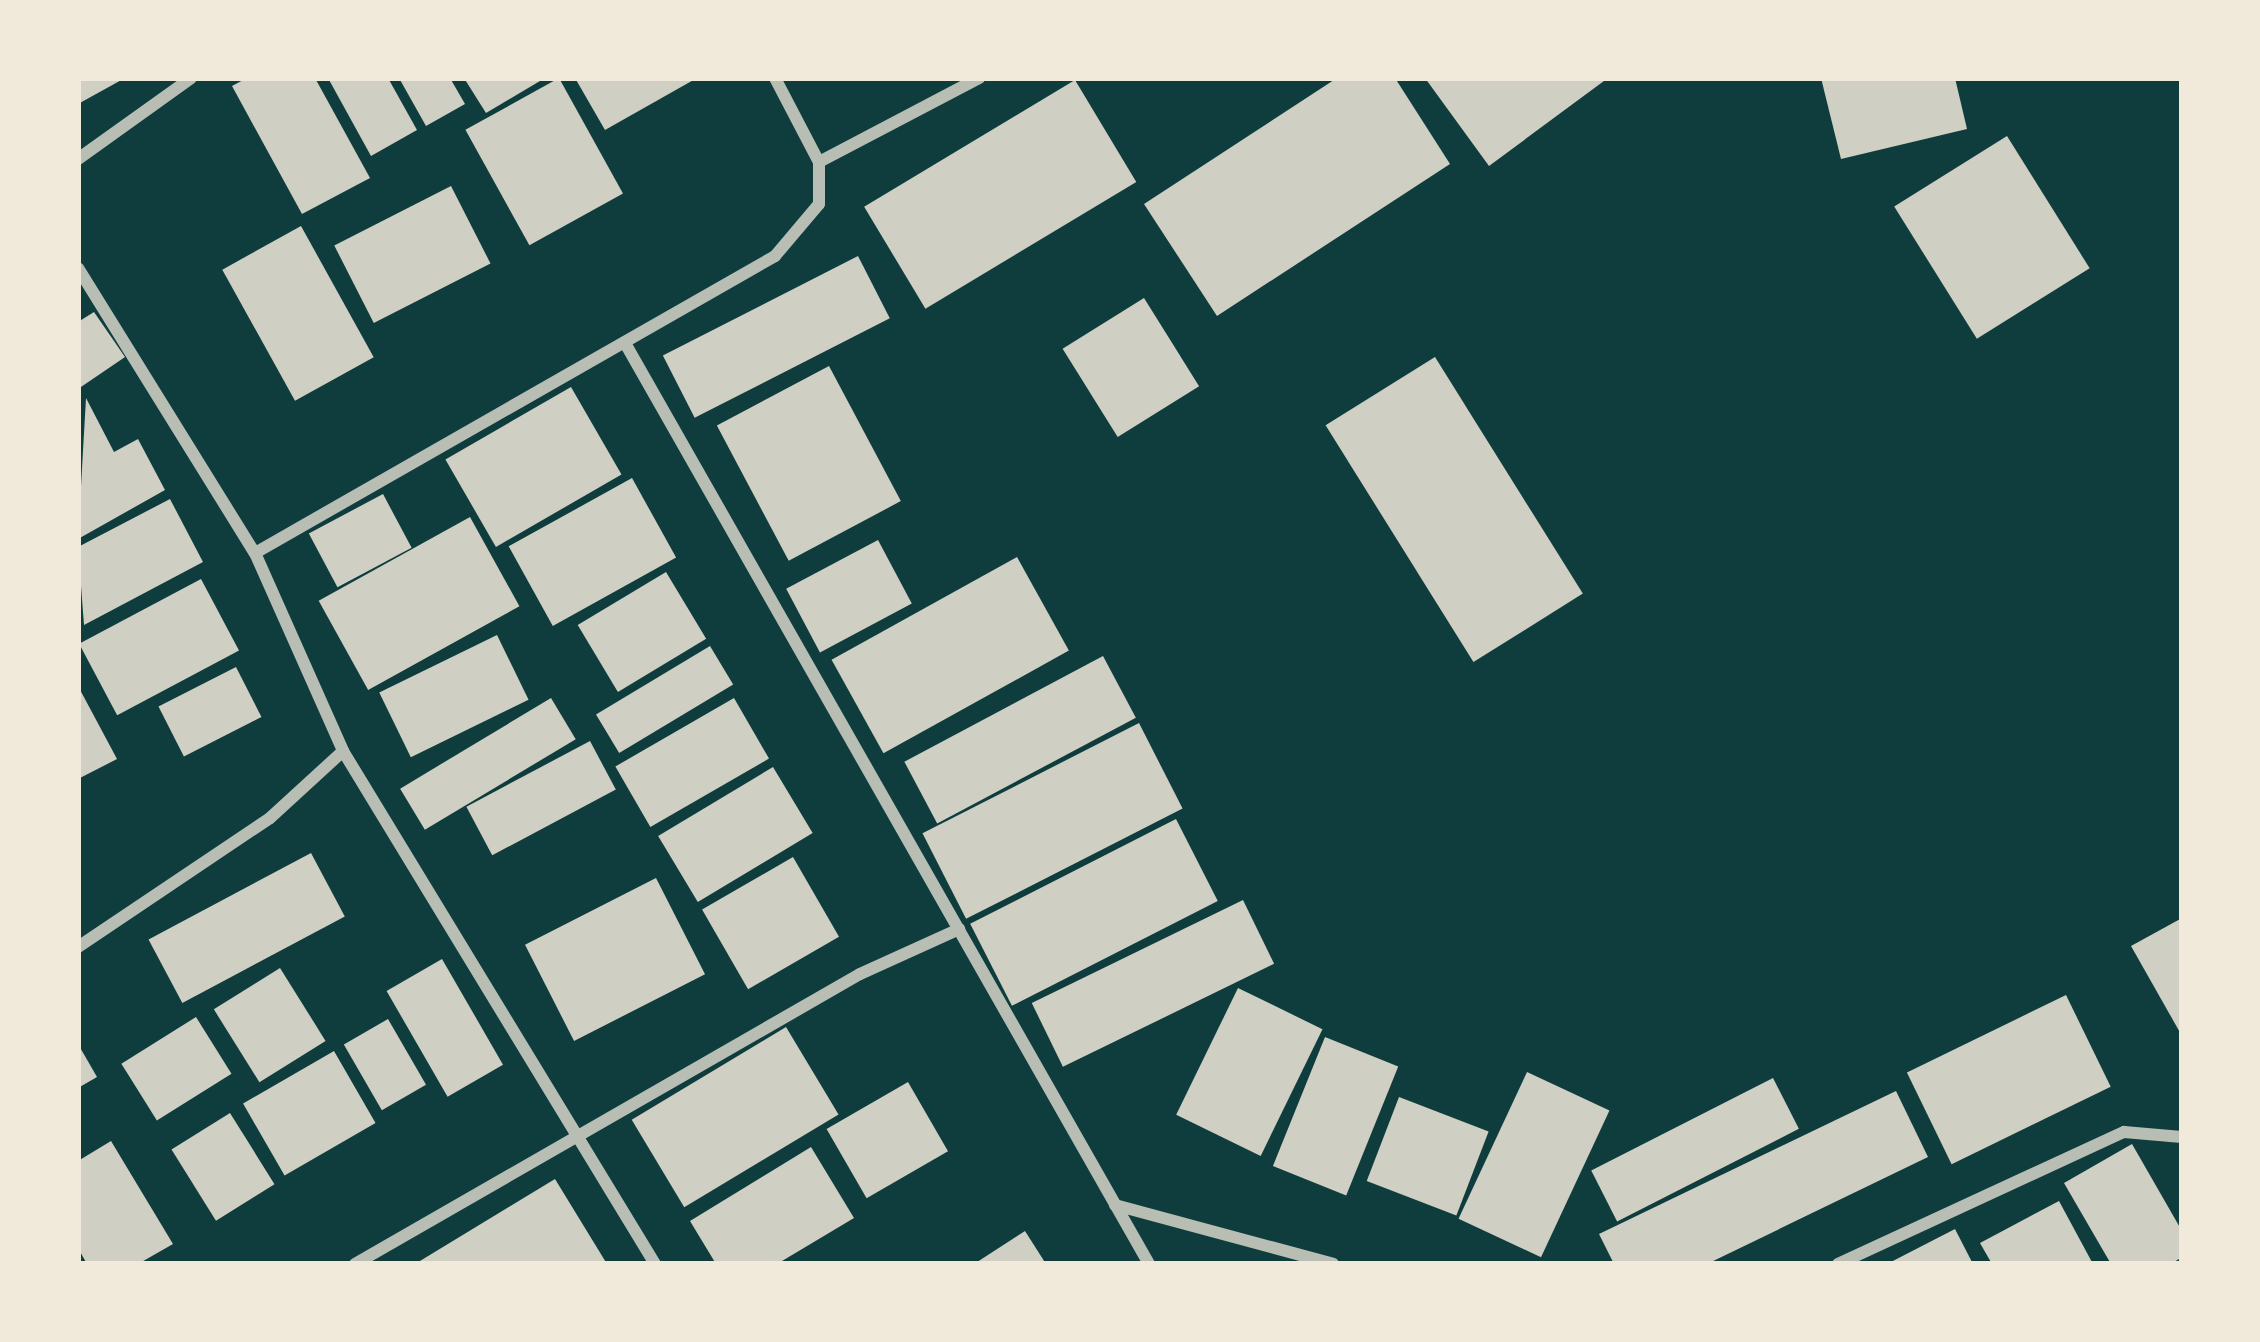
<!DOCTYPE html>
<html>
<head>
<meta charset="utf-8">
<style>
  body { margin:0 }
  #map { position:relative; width:2260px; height:1342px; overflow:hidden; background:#0f3d3e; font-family:Montserrat,sans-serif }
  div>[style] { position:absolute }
  .building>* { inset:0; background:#cfcfc3; transform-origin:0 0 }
  .minor>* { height:12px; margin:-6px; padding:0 6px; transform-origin:6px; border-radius:6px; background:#b8beb3 }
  span { translate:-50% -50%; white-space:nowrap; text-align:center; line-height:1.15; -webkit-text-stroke:9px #f1e9da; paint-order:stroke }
  .frame { position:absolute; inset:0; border:81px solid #f1e9da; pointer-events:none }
</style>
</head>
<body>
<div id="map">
  <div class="building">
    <i style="clip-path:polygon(78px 78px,125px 78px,78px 104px)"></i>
    <i style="clip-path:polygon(247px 78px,315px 78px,370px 178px,302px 214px,232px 86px)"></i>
    <i style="clip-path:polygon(328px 78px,388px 78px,417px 130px,371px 156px)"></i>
    <i style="clip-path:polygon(399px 78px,450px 78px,465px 104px,426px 126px)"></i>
    <i style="clip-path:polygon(464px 78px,545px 78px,486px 113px)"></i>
    <i style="left:559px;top:78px;width:132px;height:107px;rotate:61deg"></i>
    <i style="clip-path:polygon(575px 78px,697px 78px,605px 130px)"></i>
    <i style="clip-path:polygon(1337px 78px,1395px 78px,1450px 164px,1217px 316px,1144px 204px)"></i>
    <i style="clip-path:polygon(1425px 78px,1608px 78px,1489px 166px)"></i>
    <i style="clip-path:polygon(1821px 78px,1955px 78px,1967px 129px,1841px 159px)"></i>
    <i style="left:1075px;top:80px;width:119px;height:246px;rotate:59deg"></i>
    <i style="left:2007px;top:136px;width:156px;height:133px;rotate:58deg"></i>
    <i style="left:451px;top:186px;width:87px;height:131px;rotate:63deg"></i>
    <i style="left:301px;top:226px;width:150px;height:90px;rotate:61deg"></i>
    <i style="left:858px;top:256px;width:70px;height:219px;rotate:63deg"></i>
    <i style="left:1144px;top:298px;width:104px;height:96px;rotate:58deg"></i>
    <i style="clip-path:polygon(94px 312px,125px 357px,78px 389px,78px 322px)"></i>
    <i style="left:1435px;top:357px;width:279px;height:129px;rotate:58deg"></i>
    <i style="left:829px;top:366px;width:153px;height:127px;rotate:62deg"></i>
    <i style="left:571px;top:387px;width:101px;height:145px;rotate:60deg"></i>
    <i style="clip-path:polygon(86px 398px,114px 452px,138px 439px,165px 490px,78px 539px)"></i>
    <i style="left:632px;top:478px;width:91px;height:141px;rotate:61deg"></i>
    <i style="left:383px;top:494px;width:61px;height:84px;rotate:62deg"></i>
    <i style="clip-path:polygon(170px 499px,203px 562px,84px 625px,78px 547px)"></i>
    <i style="left:470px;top:517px;width:102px;height:173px;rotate:61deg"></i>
    <i style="left:878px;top:540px;width:72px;height:104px;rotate:62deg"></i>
    <i style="left:1017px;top:557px;width:107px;height:212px;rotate:61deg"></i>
    <i style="left:666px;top:572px;width:78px;height:103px;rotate:59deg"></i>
    <i style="left:201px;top:579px;width:81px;height:138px;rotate:62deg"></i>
    <i style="left:497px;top:635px;width:72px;height:131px;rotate:64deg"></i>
    <i style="left:710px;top:646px;width:45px;height:133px;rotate:59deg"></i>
    <i style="left:1103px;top:656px;width:70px;height:225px;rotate:62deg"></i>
    <i style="left:236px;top:667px;width:56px;height:87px;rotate:63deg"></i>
    <i style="clip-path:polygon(78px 686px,117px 759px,78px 779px)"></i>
    <i style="left:551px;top:698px;width:48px;height:176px;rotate:59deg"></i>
    <i style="left:734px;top:698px;width:70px;height:137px;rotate:60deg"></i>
    <i style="left:1139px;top:723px;width:96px;height:243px;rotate:63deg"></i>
    <i style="left:590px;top:741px;width:55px;height:140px;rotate:62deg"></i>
    <i style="left:773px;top:767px;width:77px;height:134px;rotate:59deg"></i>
    <i style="left:1176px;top:819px;width:92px;height:231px;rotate:63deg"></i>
    <i style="left:311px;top:853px;width:72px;height:184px;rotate:62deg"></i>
    <i style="left:793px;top:857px;width:92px;height:105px;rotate:60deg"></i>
    <i style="left:656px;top:878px;width:108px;height:147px;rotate:63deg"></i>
    <i style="left:1243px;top:900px;width:71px;height:235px;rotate:64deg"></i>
    <i style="clip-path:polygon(2182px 918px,2182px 1036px,2131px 946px)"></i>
    <i style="left:442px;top:959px;width:122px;height:64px;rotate:60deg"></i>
    <i style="left:280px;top:968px;width:86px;height:78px;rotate:58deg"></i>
    <i style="left:1238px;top:988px;width:94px;height:141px;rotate:26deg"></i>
    <i style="left:2066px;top:995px;width:102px;height:177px;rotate:64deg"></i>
    <i style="left:196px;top:1017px;width:67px;height:88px;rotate:58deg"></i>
    <i style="left:388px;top:1019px;width:76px;height:51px;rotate:60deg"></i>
    <i style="left:786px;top:1027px;width:102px;height:180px;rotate:59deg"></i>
    <i style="left:1325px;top:1037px;width:79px;height:139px;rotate:22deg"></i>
    <i style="clip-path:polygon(78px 1044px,97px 1077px,78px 1088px)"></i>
    <i style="left:334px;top:1051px;width:83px;height:105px;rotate:60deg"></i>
    <i style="left:1527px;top:1072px;width:91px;height:162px;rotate:25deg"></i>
    <i style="left:1773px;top:1078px;width:57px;height:204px;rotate:63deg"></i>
    <i style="left:908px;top:1082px;width:80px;height:94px;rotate:60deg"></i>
    <i style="clip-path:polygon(1896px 1091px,1928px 1157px,1707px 1264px,1614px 1264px,1599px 1234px)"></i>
    <i style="left:1399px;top:1097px;width:96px;height:90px;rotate:21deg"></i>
    <i style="left:230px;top:1113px;width:84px;height:69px;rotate:58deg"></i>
    <i style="clip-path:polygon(111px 1141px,173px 1244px,138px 1264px,87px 1264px,78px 1248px,78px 1161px)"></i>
    <i style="clip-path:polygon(2132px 1144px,2182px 1231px,2182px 1257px,2171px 1264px,2111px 1264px,2064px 1183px)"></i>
    <i style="clip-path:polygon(811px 1147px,854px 1218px,777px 1264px,716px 1264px,690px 1221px)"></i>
    <i style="clip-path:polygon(555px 1179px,607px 1264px,415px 1264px)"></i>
    <i style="clip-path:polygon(2059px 1201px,2093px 1264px,1992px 1264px,1980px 1243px)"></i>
    <i style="clip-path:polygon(1955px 1229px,1973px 1264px,1887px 1264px)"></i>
    <i style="clip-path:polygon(1025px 1231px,1046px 1264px,974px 1264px)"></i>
  </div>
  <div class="minor">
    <i style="left:775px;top:78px;width:95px;rotate:62.4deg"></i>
    <i style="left:819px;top:162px;width:181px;rotate:-27.7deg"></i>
    <i style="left:78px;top:159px;width:139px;rotate:-35.6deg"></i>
    <i style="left:78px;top:268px;width:335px;rotate:58.2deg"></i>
    <i style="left:255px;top:553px;width:217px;rotate:66deg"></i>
    <i style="left:625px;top:343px;width:1060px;rotate:60.36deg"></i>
    <i style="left:255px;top:553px;width:599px;rotate:-29.73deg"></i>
    <i style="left:775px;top:256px;width:68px;rotate:-49.8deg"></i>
    <i style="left:819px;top:204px;width:42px;rotate:-90deg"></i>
    <i style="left:78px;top:947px;width:231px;rotate:-33.9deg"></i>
    <i style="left:270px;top:818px;width:99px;rotate:-42.5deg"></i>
    <i style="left:343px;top:751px;width:600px;rotate:58.69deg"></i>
    <i style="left:1115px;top:1205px;width:226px;rotate:15.1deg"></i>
    <i style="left:355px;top:1264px;width:582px;rotate:-29.87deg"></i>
    <i style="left:860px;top:974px;width:109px;rotate:-24.4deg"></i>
    <i style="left:1838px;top:1264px;width:315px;rotate:-24.8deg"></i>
    <i style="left:2124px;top:1132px;width:58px;rotate:4.9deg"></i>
  </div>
  <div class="frame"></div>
</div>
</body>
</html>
